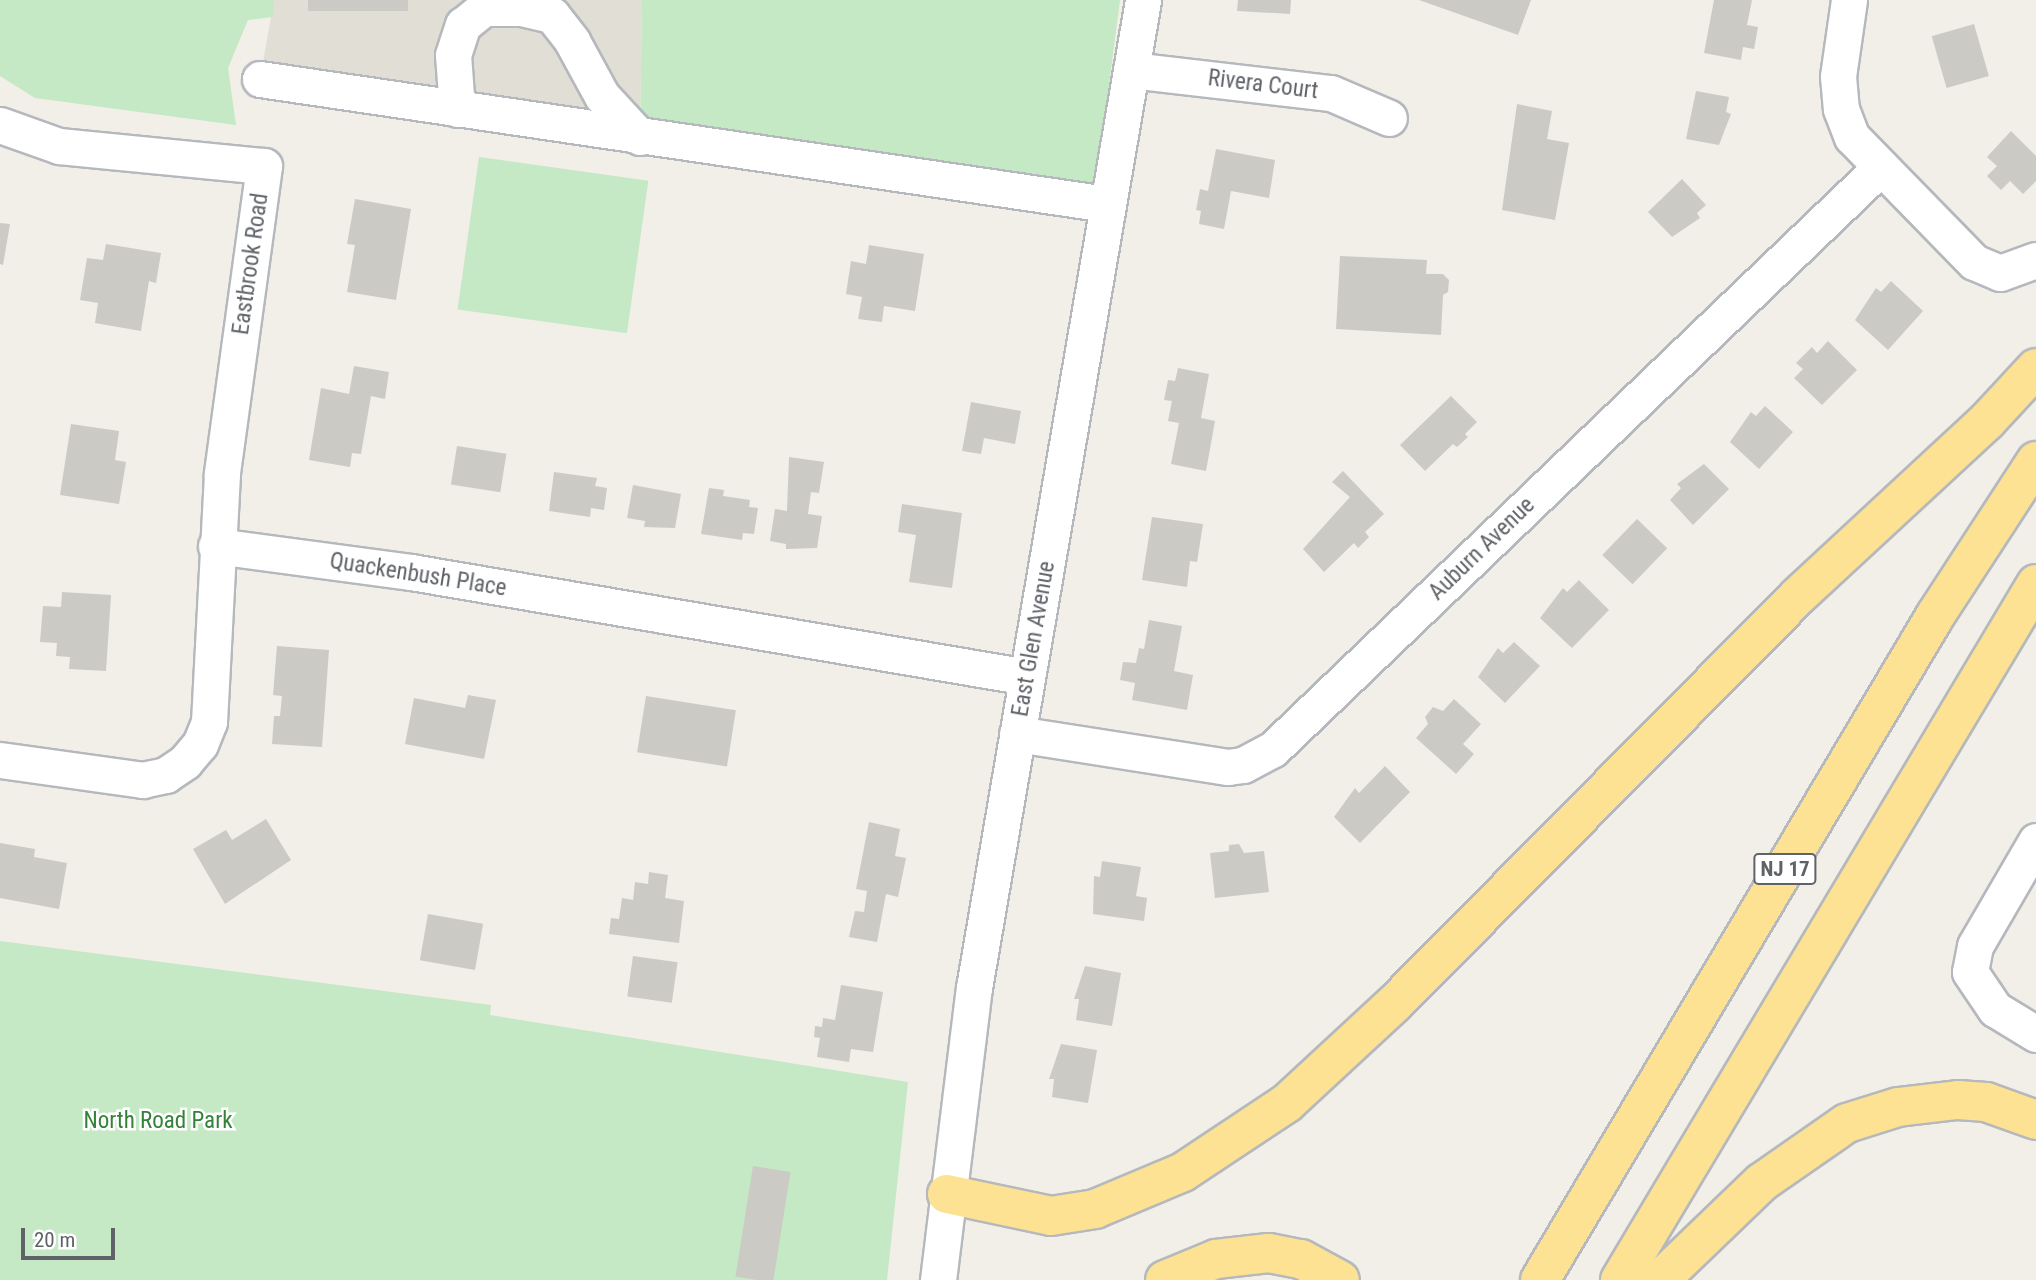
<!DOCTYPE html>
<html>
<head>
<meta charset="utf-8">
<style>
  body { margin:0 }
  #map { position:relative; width:2036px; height:1280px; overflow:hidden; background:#f1efe8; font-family:"Roboto Condensed",sans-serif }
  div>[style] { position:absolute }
  .education>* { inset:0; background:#e1ded6 }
  .green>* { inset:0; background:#c5e8c5; transform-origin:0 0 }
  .building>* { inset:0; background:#cccac5; transform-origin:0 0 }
  .roads { filter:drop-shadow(2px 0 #b5b8bc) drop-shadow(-2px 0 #b5b8bc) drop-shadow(0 2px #b5b8bc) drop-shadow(0 -2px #b5b8bc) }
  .minor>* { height:35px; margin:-17.5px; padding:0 17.5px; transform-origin:17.5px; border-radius:17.5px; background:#fff }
  .highway>* { height:38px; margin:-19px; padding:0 19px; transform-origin:19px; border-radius:19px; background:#fde293 }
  span { translate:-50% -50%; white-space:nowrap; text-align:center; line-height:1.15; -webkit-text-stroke:5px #fff; paint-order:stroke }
  .shield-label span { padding:2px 5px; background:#fff; border:2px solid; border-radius:5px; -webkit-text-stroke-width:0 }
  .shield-label { font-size:21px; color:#5f6368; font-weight:700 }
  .street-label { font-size:23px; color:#5f6368 }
  .park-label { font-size:23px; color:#348238 }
  .scale { position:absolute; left:21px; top:1228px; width:94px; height:32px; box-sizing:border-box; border:4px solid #5f6368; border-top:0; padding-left:9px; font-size:21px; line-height:24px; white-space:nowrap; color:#5f6368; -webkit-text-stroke:5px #fff; paint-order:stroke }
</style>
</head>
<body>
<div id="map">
  <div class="education">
    <i style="clip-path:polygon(274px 0,642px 0,640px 137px,260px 79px)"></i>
  </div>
  <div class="green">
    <i style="clip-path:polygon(0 0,274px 0,273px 17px,248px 20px,228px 68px,236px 125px,35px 98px,0 76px)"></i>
    <i style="clip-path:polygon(642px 0,1120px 0,1094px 200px,640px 137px)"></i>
    <i style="left:479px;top:157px;width:171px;height:154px;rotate:8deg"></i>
    <i style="clip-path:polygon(0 941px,491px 1005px,490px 1015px,908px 1082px,887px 1280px,0 1280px)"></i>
  </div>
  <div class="building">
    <i style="left:308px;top:0;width:100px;height:11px"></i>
    <i style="clip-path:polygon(1238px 0,1291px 0,1290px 14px,1237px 11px)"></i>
    <i style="clip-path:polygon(1419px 0,1531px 0,1518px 35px)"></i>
    <i style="clip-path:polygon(1714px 0,1752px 0,1747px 25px,1758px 27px,1754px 49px,1743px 47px,1741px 60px,1704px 53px)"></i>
    <i style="left:1974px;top:24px;width:54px;height:44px;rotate:74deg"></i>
    <i style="clip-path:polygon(1696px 91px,1729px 97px,1726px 112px,1731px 114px,1719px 145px,1686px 139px)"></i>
    <i style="clip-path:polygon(1517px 104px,1552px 111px,1547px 139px,1569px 143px,1555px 220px,1502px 210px)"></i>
    <i style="clip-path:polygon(2011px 131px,2036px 156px,2036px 181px,2023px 194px,2010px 181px,2001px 190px,1987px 176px,1997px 166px,1987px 157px)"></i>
    <i style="clip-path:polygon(1216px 149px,1275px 160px,1269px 198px,1231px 191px,1224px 229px,1199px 224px,1201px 211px,1196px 210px,1200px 189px,1208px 191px)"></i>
    <i style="clip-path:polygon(1682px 179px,1706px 205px,1697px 213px,1700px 218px,1672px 237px,1648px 212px)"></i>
    <i style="clip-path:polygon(355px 199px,411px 209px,396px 300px,347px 292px,355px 245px,347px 244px)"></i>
    <i style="clip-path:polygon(0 223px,10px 224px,3px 265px,0 264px)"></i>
    <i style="clip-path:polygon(106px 244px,161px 253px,156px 283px,149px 281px,141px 331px,95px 323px,98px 303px,80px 300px,87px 258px,103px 260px)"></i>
    <i style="clip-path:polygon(869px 245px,924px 254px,915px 311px,884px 306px,882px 322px,858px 319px,862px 297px,846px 294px,851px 261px,866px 264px)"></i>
    <i style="clip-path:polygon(1340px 256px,1427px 260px,1426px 274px,1443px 274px,1449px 280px,1448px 292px,1443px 295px,1441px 335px,1336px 329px)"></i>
    <i style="clip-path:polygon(1891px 281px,1923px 311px,1888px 350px,1855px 320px,1876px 288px,1881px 292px)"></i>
    <i style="clip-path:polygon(1828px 341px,1857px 370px,1822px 405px,1794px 378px,1803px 369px,1796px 363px,1812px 347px,1817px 353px)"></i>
    <i style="clip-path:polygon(354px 366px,389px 372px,385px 399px,371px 396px,361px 454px,352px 453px,350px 467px,309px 460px,321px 388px,349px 394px)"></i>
    <i style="clip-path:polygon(1178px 368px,1209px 374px,1201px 418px,1215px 421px,1206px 471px,1171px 464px,1179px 423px,1168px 421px,1172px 401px,1164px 400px,1168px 380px,1175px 381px)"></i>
    <i style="clip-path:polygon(1451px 396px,1477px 422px,1465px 434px,1468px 437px,1457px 447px,1453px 444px,1425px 471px,1400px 445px)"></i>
    <i style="clip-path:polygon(971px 402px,1021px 411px,1015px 444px,984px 438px,981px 454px,962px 451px)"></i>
    <i style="clip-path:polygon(1765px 406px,1793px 432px,1759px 469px,1730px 442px,1751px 412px,1756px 416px)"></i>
    <i style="clip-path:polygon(71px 424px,119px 431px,115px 460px,126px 462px,119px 504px,60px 495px)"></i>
    <i style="left:457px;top:446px;width:50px;height:39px;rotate:9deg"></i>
    <i style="clip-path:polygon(789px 457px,824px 462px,819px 493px,811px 492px,808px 514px,822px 516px,817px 548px,786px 549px,786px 544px,770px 541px,775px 509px,787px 511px)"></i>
    <i style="clip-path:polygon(1704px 464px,1729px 489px,1693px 525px,1670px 500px,1681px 488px,1677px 484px)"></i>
    <i style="clip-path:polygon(1343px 471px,1384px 514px,1365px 532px,1369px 537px,1358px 548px,1354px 543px,1324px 572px,1303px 549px,1350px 497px,1332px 482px)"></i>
    <i style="clip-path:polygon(554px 472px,597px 478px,595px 486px,607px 488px,604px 510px,591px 508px,590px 517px,549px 511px)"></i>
    <i style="clip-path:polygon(633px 485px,681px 494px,675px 528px,644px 527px,645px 521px,627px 518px)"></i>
    <i style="clip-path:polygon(709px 488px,724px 490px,723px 496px,750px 500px,749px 507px,758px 508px,754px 534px,743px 533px,742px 540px,701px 534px)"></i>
    <i style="clip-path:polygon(902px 504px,962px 513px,952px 588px,909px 582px,916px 535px,898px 532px)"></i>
    <i style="clip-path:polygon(1152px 517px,1203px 524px,1197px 562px,1190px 561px,1187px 587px,1142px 580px)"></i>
    <i style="left:1637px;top:519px;width:42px;height:50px;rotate:44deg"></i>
    <i style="clip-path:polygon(1579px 580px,1609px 610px,1572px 648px,1540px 618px,1563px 588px,1567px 592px)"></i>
    <i style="clip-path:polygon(62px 592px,111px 595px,106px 671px,69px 669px,70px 657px,56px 656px,57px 643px,40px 642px,43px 606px,61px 607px)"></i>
    <i style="clip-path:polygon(1149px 620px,1182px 626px,1174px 671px,1193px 675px,1187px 710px,1132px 700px,1135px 683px,1120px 680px,1123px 662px,1136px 663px,1139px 648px,1144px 649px)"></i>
    <i style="clip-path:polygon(1514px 642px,1540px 666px,1505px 703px,1478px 677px,1498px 648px,1503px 653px)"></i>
    <i style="clip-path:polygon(277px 646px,329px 650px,322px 747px,272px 744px,274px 716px,280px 716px,282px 696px,273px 695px)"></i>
    <i style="clip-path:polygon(468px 695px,496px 700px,484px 759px,405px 744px,414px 698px,465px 708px)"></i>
    <i style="left:646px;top:696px;width:91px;height:57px;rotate:9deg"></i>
    <i style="clip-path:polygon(1454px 699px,1481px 724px,1463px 744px,1474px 754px,1456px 774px,1416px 738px,1428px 724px,1425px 717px,1433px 707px,1443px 711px)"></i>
    <i style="clip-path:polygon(1385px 766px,1410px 792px,1360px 843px,1334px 817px,1355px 788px,1359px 793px)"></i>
    <i style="clip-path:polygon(266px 819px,291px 860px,225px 904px,193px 849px,226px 830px,232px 840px)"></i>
    <i style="clip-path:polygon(869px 822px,900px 829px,895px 856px,906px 858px,898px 897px,886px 894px,877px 942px,849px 937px,855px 911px,864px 912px,867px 891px,856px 889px)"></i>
    <i style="clip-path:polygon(0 843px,35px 849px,34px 857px,67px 863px,59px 909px,0 898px)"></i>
    <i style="clip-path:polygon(1239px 844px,1244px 853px,1264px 851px,1269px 892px,1215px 898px,1210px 853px,1229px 851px,1229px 845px)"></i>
    <i style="clip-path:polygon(1102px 861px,1141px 867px,1136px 896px,1147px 898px,1144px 921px,1093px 914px,1094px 876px,1100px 877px)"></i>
    <i style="clip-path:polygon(649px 872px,668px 875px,665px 898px,684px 901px,679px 943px,609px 934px,611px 918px,619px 919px,622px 898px,633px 900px,635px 882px,648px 884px)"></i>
    <i style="left:428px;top:914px;width:56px;height:47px;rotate:10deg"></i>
    <i style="left:633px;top:956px;width:45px;height:41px;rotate:8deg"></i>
    <i style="clip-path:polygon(1085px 966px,1121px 973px,1112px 1026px,1076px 1020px,1079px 999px,1074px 999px)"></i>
    <i style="clip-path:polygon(841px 985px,883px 992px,873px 1052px,851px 1049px,849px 1062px,817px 1057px,820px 1038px,814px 1037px,815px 1026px,822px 1027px,823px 1018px,835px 1020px)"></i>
    <i style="clip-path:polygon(1061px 1044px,1097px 1050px,1088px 1103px,1052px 1097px,1054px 1079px,1049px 1079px)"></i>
    <i style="left:753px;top:1166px;width:38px;height:112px;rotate:9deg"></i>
  </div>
  <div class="roads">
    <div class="minor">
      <i style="left:1849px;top:0;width:77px;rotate:98.2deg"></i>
      <i style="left:1838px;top:76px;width:33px;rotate:85deg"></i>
      <i style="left:1841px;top:109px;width:30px;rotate:69deg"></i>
      <i style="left:1852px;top:137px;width:175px;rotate:45.7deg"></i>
      <i style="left:1974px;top:262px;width:28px;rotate:23deg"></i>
      <i style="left:2000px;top:273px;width:38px;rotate:-20deg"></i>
      <i style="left:1131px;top:70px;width:201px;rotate:6.6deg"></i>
      <i style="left:1331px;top:93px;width:63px;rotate:23.3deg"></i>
      <i style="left:260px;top:79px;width:856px;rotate:8.4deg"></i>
      <i style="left:457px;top:109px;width:54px;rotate:-94.2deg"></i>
      <i style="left:453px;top:55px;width:32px;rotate:-72deg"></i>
      <i style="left:463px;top:25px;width:27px;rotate:-39deg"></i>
      <i style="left:484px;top:8px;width:37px"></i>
      <i style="left:521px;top:8px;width:32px;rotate:13deg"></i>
      <i style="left:552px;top:15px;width:33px;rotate:52deg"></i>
      <i style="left:572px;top:41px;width:63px;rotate:61.4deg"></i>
      <i style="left:602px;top:96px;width:56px;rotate:47.2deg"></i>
      <i style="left:0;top:125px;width:63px;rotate:19.6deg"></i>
      <i style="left:59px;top:146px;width:206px;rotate:5.6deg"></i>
      <i style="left:264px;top:166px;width:311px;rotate:97.8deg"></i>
      <i style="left:222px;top:474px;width:248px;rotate:93deg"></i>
      <i style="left:209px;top:722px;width:24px;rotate:112deg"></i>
      <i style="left:200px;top:744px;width:23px;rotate:130deg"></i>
      <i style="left:185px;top:762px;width:23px;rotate:146deg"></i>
      <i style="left:166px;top:775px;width:24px;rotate:168deg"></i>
      <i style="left:143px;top:780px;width:144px;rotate:-172deg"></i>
      <i style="left:216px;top:546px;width:197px;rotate:7.6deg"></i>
      <i style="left:411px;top:572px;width:625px;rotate:9.67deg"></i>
      <i style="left:1017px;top:734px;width:214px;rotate:8.9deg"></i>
      <i style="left:1228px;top:767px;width:15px;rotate:-8deg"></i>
      <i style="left:1243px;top:765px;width:34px;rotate:-28deg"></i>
      <i style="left:1273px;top:749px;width:840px;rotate:-43.75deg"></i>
      <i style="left:2036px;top:841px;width:121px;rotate:120.2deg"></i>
      <i style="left:1975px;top:946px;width:26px;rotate:101deg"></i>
      <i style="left:1970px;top:972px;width:45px;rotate:56deg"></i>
      <i style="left:1995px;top:1009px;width:48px;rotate:31.4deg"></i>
      <i style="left:938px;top:1280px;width:294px;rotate:-83deg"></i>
      <i style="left:974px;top:988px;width:1002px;rotate:-80.29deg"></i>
    </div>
    <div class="highway">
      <i style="left:947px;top:1194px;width:106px;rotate:11.9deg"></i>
      <i style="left:1051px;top:1216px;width:45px;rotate:-9deg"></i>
      <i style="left:1095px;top:1209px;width:95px;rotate:-22.8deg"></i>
      <i style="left:1183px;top:1172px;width:125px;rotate:-33.6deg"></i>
      <i style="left:1287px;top:1103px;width:146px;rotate:-42.8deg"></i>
      <i style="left:1394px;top:1004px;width:574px;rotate:-45.28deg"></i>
      <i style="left:1798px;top:596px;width:258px;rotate:-42.8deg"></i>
      <i style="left:1987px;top:421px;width:72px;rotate:-47.2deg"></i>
      <i style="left:1165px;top:1280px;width:55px;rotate:-22.4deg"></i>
      <i style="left:1216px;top:1259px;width:53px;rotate:-6.5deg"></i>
      <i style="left:1269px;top:1253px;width:33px;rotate:11deg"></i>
      <i style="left:1301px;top:1259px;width:44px;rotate:28.3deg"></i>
      <i style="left:1540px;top:1280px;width:773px;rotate:-59.25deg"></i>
      <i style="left:1935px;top:616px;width:185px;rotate:-56.9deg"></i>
      <i style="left:1620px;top:1280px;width:811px;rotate:-59.13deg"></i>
      <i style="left:1660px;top:1280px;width:141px;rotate:-43.9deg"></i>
      <i style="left:1762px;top:1182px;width:103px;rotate:-34.8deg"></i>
      <i style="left:1847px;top:1123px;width:53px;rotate:-17.4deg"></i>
      <i style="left:1898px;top:1107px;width:60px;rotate:-6.7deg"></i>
      <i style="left:1958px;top:1100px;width:28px;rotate:4deg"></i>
      <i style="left:1986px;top:1102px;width:53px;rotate:19.8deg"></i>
    </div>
  </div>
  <div class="shield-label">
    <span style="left:1785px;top:869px">NJ 17</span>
  </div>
  <div class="street-label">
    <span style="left:1263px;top:85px;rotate:7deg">Rivera Court</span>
    <span style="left:251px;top:264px;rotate:-82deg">Eastbrook Road</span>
    <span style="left:1482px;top:549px;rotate:-44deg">Auburn Avenue</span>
    <span style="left:418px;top:575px;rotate:9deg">Quackenbush Place</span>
    <span style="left:1034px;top:639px;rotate:-80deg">East Glen Avenue</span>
  </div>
  <div class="park-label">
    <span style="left:158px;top:1121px">North Road Park</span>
  </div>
  <div class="scale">20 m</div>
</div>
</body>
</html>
